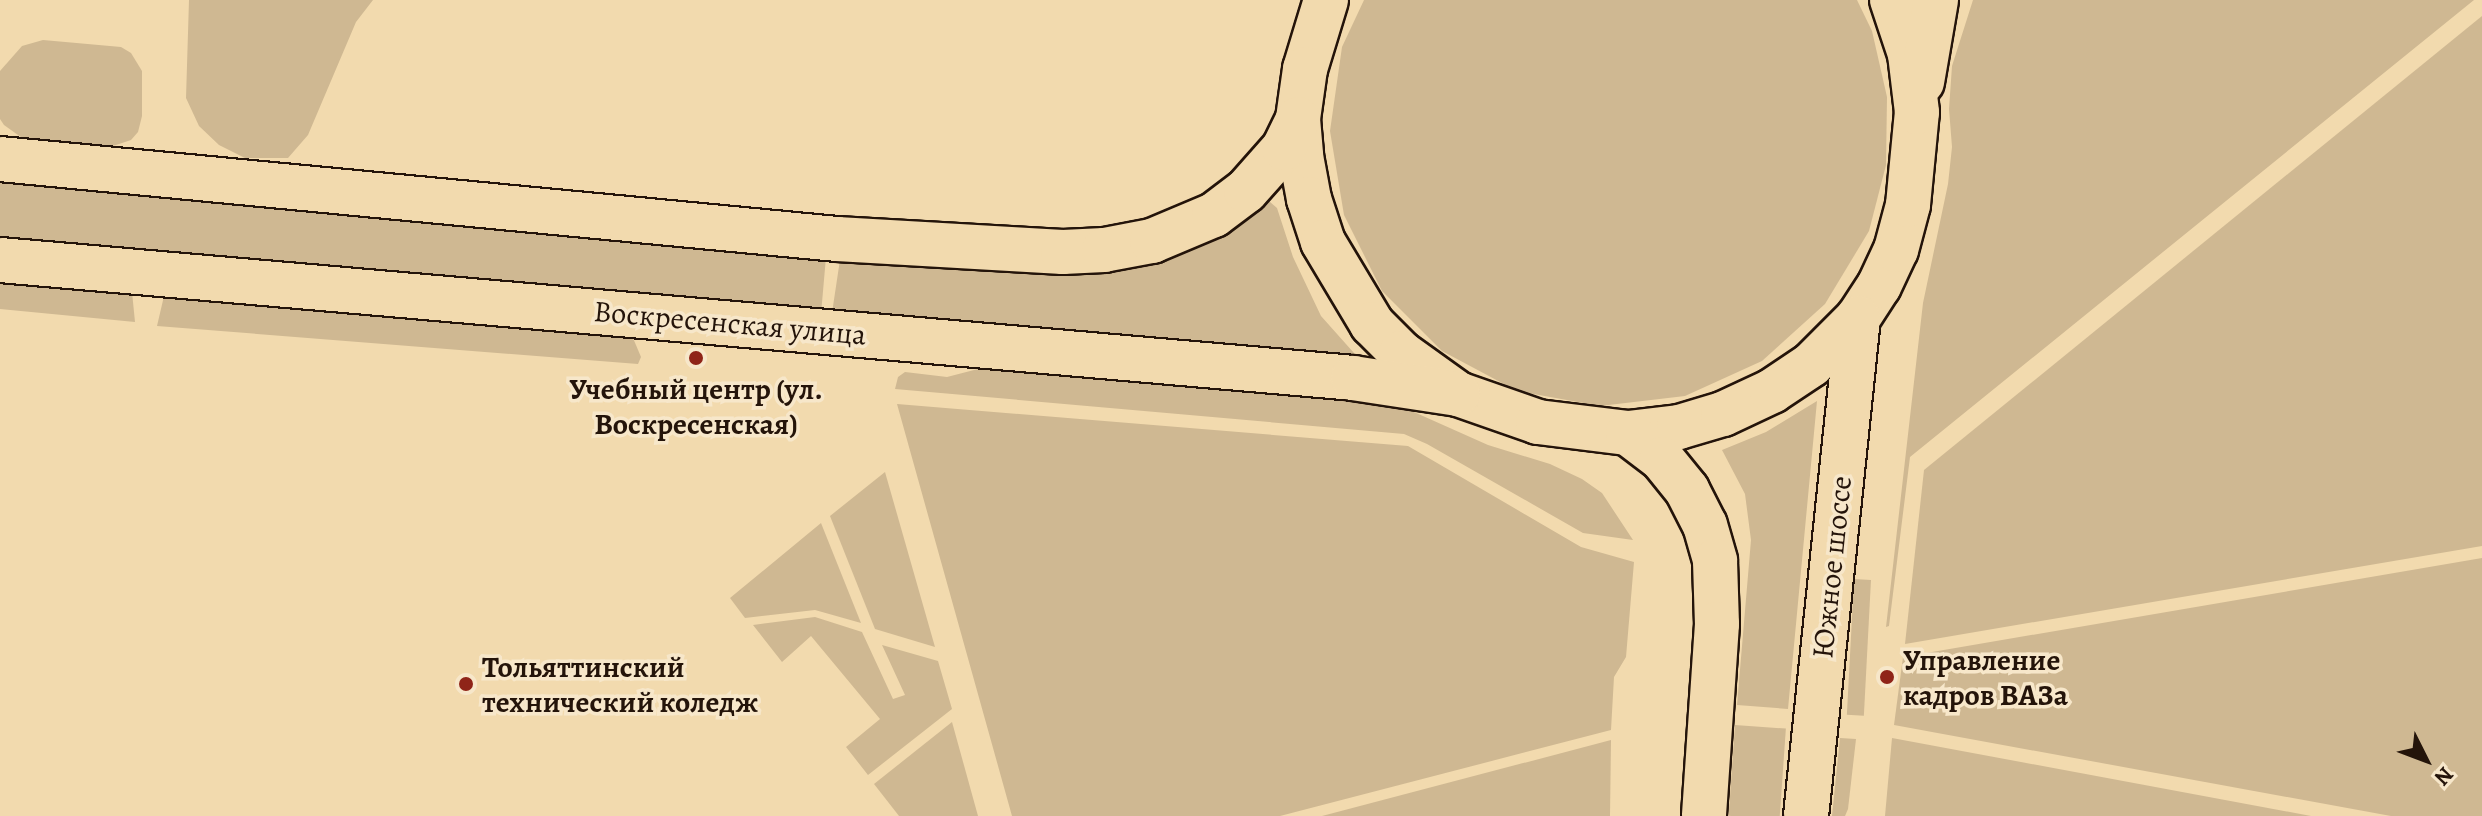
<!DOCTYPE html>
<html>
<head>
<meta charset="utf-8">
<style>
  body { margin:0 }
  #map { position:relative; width:2482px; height:816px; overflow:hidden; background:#f2daae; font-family:Alegreya,serif }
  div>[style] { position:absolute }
  .green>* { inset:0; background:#cfb892; transform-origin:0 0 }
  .roads { filter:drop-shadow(2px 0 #24140a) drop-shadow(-2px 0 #24140a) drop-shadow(0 2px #24140a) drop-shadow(0 -2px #24140a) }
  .major>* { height:44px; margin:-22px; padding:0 22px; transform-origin:22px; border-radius:22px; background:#f2daae }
  .dots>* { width:22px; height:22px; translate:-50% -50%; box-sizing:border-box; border:4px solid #f7e7ca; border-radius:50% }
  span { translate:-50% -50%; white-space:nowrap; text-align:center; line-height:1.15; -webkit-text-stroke:7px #f7e7ca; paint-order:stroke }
  .street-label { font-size:30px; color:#24140a }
  .poi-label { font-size:30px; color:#24140a; font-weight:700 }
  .left { translate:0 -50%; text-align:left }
  .north { position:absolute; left:2386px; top:720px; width:80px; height:80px; -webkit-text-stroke:6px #f7e7ca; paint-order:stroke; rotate:132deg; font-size:22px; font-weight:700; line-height:32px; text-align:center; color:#24140a }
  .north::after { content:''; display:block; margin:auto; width:28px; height:36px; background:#24140a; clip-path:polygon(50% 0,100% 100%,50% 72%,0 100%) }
</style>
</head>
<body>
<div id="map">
  <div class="green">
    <i style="clip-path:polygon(189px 0,373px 0,356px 22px,308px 135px,288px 158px,245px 158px,219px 145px,199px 126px,186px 98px)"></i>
    <i style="clip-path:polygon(1364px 0,1857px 0,1872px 31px,1887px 97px,1886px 165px,1869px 231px,1825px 304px,1762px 361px,1685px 396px,1600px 406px,1517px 391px,1442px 351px,1382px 291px,1344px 215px,1330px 131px,1342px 47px)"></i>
    <i style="clip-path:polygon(1973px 0,2474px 0,1910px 457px,1889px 626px,1886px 627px,1923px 303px,1948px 184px,1952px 147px,1949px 109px,1952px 66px)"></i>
    <i style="clip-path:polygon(2482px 16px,2482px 546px,1905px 644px,1924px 470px)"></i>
    <i style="clip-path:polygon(43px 40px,121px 47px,131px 53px,142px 71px,142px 116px,138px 132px,131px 140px,113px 146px,25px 140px,4px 125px,0 119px,0 71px,22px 46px)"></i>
    <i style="left:0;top:175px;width:830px;height:62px;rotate:5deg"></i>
    <i style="clip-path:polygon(1269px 201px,1277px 208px,1293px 257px,1321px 316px,1362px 362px,832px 313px,841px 253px,1178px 253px,1225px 235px)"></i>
    <i style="clip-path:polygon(0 270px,132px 292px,135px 322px,0 309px)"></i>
    <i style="clip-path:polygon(164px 296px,592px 327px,633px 338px,641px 357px,638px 364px,157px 326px)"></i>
    <i style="clip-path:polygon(1005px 362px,1387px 400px,1488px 445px,1550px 464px,1582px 479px,1602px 493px,1633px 540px,1583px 533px,1427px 444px,1404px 434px,895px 389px,898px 377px,905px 372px,947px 377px)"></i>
    <i style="clip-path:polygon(1817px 401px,1788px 709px,1737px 705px,1751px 540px,1745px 494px,1722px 450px,1766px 432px)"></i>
    <i style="clip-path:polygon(897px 404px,1408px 446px,1581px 547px,1634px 562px,1626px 657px,1614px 677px,1611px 730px,1280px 816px,1012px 816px)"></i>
    <i style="clip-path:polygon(885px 472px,935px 647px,875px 629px,830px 516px)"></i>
    <i style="clip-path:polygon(821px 523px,861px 623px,815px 610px,745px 618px,730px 598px)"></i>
    <i style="clip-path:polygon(2482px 558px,2482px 816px,2391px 816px,1894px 725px,1903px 657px)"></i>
    <i style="left:1854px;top:579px;width:17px;height:136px;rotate:3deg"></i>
    <i style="clip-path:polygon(815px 617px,862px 632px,893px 699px,905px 695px,882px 645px,938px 661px,952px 709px,868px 775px,846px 747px,880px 719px,811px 636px,782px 662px,753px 625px)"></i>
    <i style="clip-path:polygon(952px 722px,978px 816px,899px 816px,874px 784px)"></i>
    <i style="left:1735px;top:725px;width:51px;height:91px;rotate:4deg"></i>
    <i style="clip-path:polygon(1840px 738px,1856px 739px,1848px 809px,1845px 816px,1832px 816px)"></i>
    <i style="clip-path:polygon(1892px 738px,2311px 816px,1885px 816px)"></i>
    <i style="clip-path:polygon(1611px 740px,1610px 816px,1322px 816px)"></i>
  </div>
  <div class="roads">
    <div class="major">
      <i style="left:1326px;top:0;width:72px;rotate:106.9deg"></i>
      <i style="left:1305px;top:69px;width:50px;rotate:98deg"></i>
      <i style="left:1298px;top:119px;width:37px;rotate:85deg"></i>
      <i style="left:1301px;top:156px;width:44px;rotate:79.5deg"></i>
      <i style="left:1309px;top:199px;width:45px;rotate:72deg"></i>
      <i style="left:1323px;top:242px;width:96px;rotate:59.1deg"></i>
      <i style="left:1372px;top:324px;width:41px;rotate:45deg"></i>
      <i style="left:1401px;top:353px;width:70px;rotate:35.7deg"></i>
      <i style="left:1458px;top:394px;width:85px;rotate:19.3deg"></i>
      <i style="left:1538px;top:422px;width:91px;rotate:7deg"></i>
      <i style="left:1628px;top:433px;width:51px;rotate:-6.7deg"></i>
      <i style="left:1679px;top:427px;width:46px;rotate:-16.5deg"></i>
      <i style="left:1723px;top:414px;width:54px;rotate:-25.1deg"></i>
      <i style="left:1772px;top:391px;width:47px;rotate:-33.7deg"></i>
      <i style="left:1811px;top:365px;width:66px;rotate:-45deg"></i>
      <i style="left:1858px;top:318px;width:38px;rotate:-57deg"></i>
      <i style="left:1879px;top:286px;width:40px;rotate:-65deg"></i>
      <i style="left:1896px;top:250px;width:47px;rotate:-75.1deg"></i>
      <i style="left:1908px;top:205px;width:93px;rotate:-84.5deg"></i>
      <i style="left:1917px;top:112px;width:58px;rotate:-96.9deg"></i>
      <i style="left:1910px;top:54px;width:57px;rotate:-108.4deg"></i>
      <i style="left:1922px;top:82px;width:83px;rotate:-80.3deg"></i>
      <i style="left:0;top:159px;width:841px;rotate:5.46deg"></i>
      <i style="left:837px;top:239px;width:226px;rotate:3.3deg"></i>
      <i style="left:1063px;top:252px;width:41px;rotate:-2.8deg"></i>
      <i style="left:1104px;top:250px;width:49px;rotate:-10.6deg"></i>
      <i style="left:1152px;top:241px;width:67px;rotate:-22.8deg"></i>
      <i style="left:1214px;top:215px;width:40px;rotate:-37deg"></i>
      <i style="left:1246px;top:191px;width:57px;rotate:-48.5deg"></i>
      <i style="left:1284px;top:148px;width:32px;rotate:-64deg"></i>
      <i style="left:0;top:260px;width:1358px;rotate:4.98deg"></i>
      <i style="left:1353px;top:378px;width:106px;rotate:8.7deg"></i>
      <i style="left:1628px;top:433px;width:43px;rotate:37.4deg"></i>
      <i style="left:1662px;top:459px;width:40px;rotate:51deg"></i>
      <i style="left:1687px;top:490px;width:39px;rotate:63deg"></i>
      <i style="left:1705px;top:525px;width:37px;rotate:74deg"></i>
      <i style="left:1715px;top:561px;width:63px;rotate:88.2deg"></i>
      <i style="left:1717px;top:624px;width:192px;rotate:93.9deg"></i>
      <i style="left:1806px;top:816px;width:501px;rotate:-84.04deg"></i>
    </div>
  </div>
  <div class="dots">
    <i style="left:696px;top:358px;background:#8f2418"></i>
    <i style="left:1887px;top:677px;background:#8f2418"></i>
    <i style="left:466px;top:684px;background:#8f2418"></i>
  </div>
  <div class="street-label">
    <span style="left:730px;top:323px;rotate:5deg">Воскресенская улица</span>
    <span style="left:1832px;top:567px;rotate:-84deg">Южное шоссе</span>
  </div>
  <div class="poi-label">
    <span style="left:696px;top:406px">Учебный центр (ул.<br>Воскресенская)</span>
    <span class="left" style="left:1903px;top:677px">Управление<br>кадров ВАЗа</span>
    <span class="left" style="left:482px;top:684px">Тольяттинский<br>технический коледж</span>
  </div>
  <div class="north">N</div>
</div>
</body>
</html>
